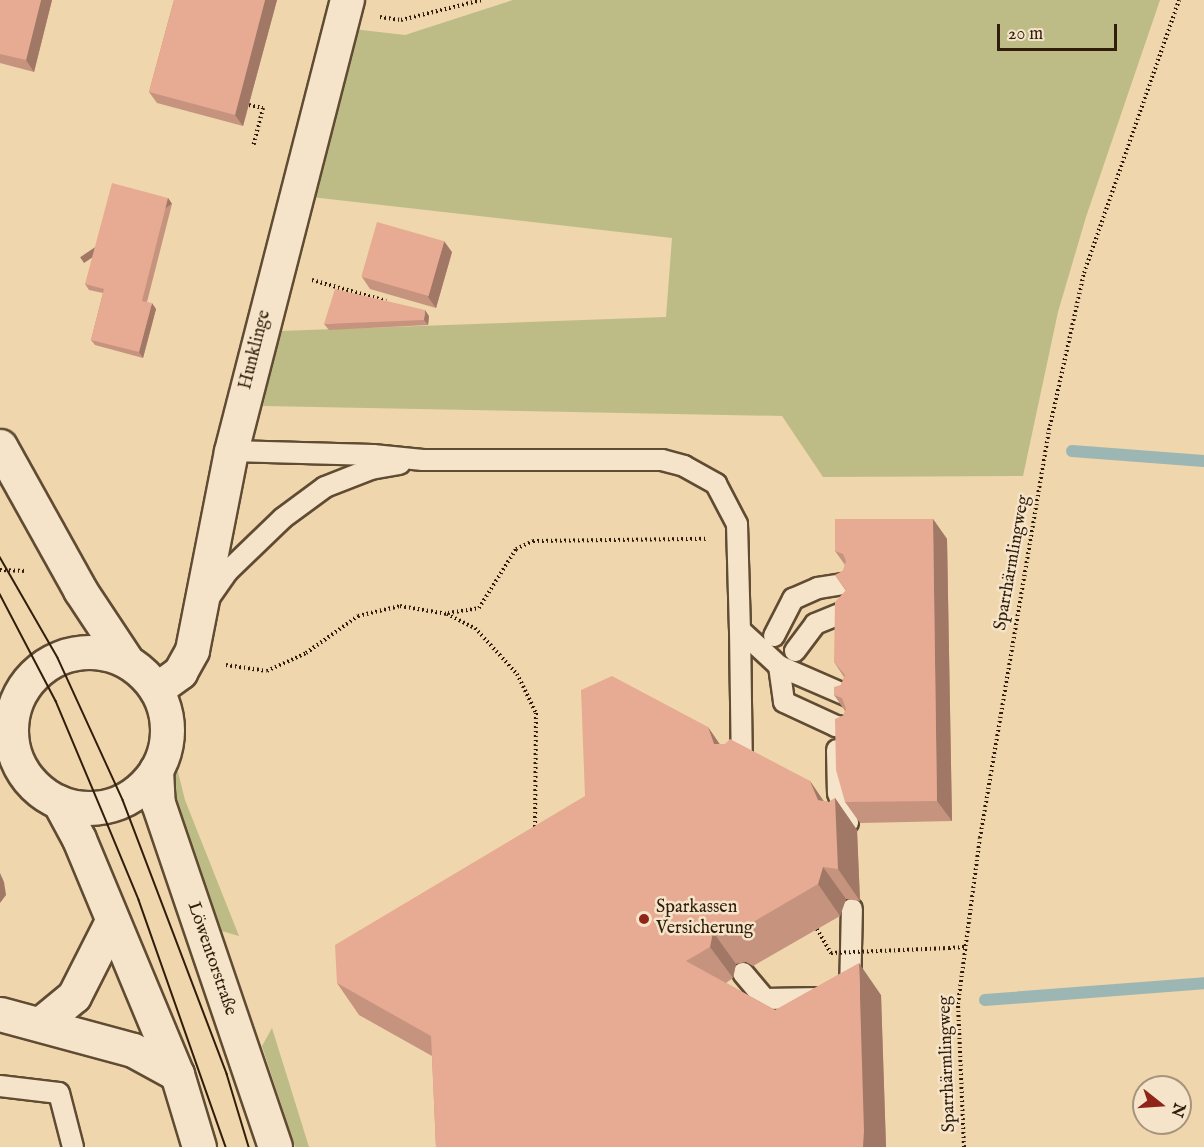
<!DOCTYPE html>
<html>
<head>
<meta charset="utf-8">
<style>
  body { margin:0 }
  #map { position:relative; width:1204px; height:1147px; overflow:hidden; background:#efd6ac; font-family:"IM FELL English",serif }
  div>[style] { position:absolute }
  .green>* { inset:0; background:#bebc86 }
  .stream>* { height:12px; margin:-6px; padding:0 6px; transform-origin:6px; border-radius:6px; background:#9cb7b3 }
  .path>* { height:4px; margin-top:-2px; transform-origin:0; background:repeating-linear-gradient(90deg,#301d0b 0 1.5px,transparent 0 4.5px) }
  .roads { filter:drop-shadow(2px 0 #604b33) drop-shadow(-2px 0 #604b33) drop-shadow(0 2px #604b33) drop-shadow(0 -2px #604b33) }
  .service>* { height:20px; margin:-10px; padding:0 10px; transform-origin:10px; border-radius:10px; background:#f5e4c9 }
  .minor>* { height:33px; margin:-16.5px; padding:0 16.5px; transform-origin:16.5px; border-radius:16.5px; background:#f5e4c9 }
  .secondary>* { height:33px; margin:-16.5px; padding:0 16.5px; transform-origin:16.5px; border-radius:16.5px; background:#f5e4c9 }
  .secondary>.ring { margin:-16.5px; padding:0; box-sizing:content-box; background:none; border:33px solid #f5e4c9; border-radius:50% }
  .tram>* { height:1.5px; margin:-0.75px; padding:0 0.75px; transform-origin:0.75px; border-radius:0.75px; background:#301d0b }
  .path-bridge>* { height:4px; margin-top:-2px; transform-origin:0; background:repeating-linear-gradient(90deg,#301d0b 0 1.5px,transparent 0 4.5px) }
  .wall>* { inset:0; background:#c6937e }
  .shaded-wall>* { inset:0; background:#a17866; transform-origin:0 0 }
  .building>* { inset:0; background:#e6ab92; transform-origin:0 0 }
  .dots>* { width:16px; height:16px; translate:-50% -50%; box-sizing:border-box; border:3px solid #f5e4c9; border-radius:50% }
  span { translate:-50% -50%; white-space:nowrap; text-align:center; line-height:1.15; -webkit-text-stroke:5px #f5e4c9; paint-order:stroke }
  .street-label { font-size:18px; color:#301d0b }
  .poi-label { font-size:18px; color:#301d0b }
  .left { translate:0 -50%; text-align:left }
  .north { position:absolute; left:1132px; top:1075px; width:60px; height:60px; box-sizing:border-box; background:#f5e4c9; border:2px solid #a6947d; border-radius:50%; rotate:107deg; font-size:16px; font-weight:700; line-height:24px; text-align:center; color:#301d0b }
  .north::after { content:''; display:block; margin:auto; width:21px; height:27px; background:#8f2418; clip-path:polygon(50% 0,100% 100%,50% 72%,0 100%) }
  .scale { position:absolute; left:997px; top:24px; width:120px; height:27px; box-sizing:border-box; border:3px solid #301d0b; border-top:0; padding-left:8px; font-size:18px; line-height:21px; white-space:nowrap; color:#301d0b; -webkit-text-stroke:4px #f5e4c9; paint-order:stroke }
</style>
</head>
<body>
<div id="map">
  <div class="green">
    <i style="clip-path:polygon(513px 0,1160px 0,1086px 217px,1058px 312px,1023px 476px,823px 477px,782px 416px,263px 406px,280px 331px,666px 317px,672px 238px,311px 197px,353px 29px,405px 35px)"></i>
    <i style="clip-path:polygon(172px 771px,178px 772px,185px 800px,239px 936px,218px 930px,169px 792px)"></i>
    <i style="clip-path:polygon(272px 1028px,309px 1147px,295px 1147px,262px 1046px)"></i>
  </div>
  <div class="stream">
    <i style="left:1072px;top:451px;width:132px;rotate:4.3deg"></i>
    <i style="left:985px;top:1000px;width:220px;rotate:-4.4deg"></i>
  </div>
  <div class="path">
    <i style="left:380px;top:17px;width:21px;rotate:8deg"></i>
    <i style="left:401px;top:20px;width:83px;rotate:-13.9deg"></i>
    <i style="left:249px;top:105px;width:14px;rotate:12deg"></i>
    <i style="left:263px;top:108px;width:40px;rotate:104.4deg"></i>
    <i style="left:312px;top:280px;width:77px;rotate:15.8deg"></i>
    <i style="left:0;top:570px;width:27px;rotate:2deg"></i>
    <i style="left:448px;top:613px;width:31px;rotate:-9deg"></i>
    <i style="left:479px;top:608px;width:70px;rotate:-57.9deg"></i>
    <i style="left:516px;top:549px;width:19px;rotate:-25deg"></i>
    <i style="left:533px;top:541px;width:175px;rotate:-0.7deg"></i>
    <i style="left:226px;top:665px;width:41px;rotate:8.3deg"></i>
    <i style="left:267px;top:671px;width:43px;rotate:-24.8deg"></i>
    <i style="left:306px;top:653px;width:64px;rotate:-35.4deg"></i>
    <i style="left:358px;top:616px;width:43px;rotate:-13.4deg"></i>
    <i style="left:400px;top:606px;width:48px;rotate:9.7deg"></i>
    <i style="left:447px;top:614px;width:31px;rotate:27deg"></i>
    <i style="left:475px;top:628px;width:62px;rotate:47.6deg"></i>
    <i style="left:517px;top:674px;width:43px;rotate:64deg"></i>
    <i style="left:536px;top:713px;width:117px;rotate:90.5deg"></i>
    <i style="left:949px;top:948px;width:16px;rotate:-4deg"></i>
    <i style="left:964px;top:1147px;width:143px;rotate:-92.4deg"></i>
    <i style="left:958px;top:1004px;width:167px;rotate:-82.5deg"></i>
    <i style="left:980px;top:838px;width:418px;rotate:-80.4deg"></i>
    <i style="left:1050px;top:426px;width:157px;rotate:-77.5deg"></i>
    <i style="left:1084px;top:273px;width:289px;rotate:-70.8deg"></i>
  </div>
  <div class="roads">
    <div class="service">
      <i style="left:231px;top:451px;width:142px;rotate:1.6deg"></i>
      <i style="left:373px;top:455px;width:50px;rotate:5.7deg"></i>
      <i style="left:423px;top:460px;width:239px"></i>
      <i style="left:662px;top:460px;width:23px;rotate:15deg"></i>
      <i style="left:684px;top:466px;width:37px;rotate:29deg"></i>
      <i style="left:716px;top:484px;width:45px;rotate:62.3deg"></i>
      <i style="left:737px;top:524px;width:106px;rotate:88.4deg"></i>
      <i style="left:740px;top:630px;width:53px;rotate:42.7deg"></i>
      <i style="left:779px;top:666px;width:75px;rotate:23.5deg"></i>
      <i style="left:209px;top:598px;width:33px;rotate:-55deg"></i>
      <i style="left:228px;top:571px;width:76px;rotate:-43.9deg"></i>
      <i style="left:283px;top:518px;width:52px;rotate:-36.4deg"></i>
      <i style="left:325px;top:487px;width:49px;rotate:-21.4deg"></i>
      <i style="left:371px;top:469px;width:29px;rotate:-10deg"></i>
      <i style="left:740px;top:630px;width:135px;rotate:89.2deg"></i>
      <i style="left:774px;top:636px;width:42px;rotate:-62.8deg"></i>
      <i style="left:793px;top:599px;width:27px;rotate:-24deg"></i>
      <i style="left:818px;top:588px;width:31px;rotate:-9deg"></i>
      <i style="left:795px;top:651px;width:34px;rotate:-53deg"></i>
      <i style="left:815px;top:624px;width:37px;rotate:-22deg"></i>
      <i style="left:779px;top:666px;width:36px;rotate:82deg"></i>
      <i style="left:784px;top:702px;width:57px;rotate:24.8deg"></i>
      <i style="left:836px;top:726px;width:13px;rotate:9deg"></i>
      <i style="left:837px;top:750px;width:43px;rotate:88.7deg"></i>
      <i style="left:838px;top:793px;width:31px;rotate:71deg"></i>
      <i style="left:743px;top:973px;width:34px;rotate:50deg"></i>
      <i style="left:765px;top:999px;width:56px;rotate:-1deg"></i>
      <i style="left:850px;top:994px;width:85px;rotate:-88.7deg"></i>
      <i style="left:0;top:1086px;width:59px;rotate:6.8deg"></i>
      <i style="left:59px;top:1093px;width:56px;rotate:75.5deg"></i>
    </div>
    <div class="minor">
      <i style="left:157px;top:689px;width:29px;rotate:-36deg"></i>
      <i style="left:180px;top:672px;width:25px;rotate:-61deg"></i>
      <i style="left:192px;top:650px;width:203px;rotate:-78.9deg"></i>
      <i style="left:231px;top:451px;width:466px;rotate:-75.6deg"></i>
      <i style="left:0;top:1014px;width:138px;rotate:15.1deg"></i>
      <i style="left:133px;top:1050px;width:50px;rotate:28.6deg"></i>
      <i style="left:40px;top:1024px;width:44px;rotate:-39.5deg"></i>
      <i style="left:74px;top:996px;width:84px;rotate:-63.1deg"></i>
    </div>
    <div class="secondary">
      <i style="left:0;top:446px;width:165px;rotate:60.9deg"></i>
      <i style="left:80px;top:590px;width:85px;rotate:56.5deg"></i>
      <i class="ring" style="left:11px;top:652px;width:123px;height:123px"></i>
      <i style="left:156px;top:770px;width:33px;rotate:87deg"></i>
      <i style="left:158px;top:803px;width:363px;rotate:71.2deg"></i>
      <i style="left:59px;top:802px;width:42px;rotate:61.6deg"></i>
      <i style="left:79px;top:839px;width:255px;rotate:67.4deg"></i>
      <i style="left:177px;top:1074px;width:76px;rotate:73.2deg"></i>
    </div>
  </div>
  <div class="tram">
    <i style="left:0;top:557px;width:116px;rotate:60.1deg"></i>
    <i style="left:58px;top:658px;width:156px;rotate:65.4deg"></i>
    <i style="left:123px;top:800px;width:293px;rotate:69.2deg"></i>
    <i style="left:227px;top:1074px;width:76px;rotate:73.2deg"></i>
    <i style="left:0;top:594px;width:121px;rotate:62.4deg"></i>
    <i style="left:56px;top:701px;width:134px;rotate:67.2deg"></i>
    <i style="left:108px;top:825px;width:81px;rotate:67.5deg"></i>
    <i style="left:139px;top:900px;width:262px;rotate:70.6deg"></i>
  </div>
  <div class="path-bridge">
    <i style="left:817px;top:929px;width:28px;rotate:60deg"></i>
    <i style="left:831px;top:953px;width:118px;rotate:-2.4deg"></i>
  </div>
  <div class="wall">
    <i style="clip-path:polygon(0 0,52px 0,34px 72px,0 63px)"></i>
    <i style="clip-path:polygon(174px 0,277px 0,243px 126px,157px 103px,149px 92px)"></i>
    <i style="clip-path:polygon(168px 198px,172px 204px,147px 302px,156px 309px,143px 358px,95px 345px,91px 340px,103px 293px,89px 290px,85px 284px)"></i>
    <i style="clip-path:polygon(452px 252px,436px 308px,370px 289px,362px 277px)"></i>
    <i style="clip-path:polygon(429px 316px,428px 325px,329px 330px,324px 324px)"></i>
    <i style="clip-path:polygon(933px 519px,947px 539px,952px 821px,860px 823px,845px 802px,844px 715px,845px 711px,834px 695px,841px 685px,844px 677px,834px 662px,846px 591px,835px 575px,843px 571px,845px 565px,835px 551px)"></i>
    <i style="clip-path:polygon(708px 727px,719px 744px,810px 781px,823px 801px,829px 802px,835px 798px,857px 830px,860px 901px,846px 899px,840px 916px,753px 966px,746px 962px,736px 964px,733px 978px,726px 983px,775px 1010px,881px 995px,886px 1147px,436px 1147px,432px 1056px,359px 1015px,337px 983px)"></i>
  </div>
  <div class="shaded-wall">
    <i style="clip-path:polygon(41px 0,52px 0,34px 72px,26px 60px)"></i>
    <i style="clip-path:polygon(265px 0,277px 0,243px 126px,235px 115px)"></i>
    <i style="left:168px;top:198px;width:7px;height:106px;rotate:56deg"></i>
    <i style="clip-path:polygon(444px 241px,452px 252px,436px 308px,428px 297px)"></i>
    <i style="clip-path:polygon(152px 303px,156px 309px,143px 358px,139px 352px)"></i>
    <i style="clip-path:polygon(425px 310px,429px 316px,428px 325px,424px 320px)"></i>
    <i style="clip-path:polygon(933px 519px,947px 539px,952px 821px,937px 801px)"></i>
    <i style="clip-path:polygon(708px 727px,730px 759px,714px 744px)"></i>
    <i style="clip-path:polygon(810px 781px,832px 813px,835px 798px,857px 830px,860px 901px,838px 869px)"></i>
    <i style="clip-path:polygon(823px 867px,846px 899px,840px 916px,818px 884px)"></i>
    <i style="clip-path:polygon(0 873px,4px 882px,6px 895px,0 903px)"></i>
    <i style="clip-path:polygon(713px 932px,736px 964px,733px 978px,710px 947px)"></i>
    <i style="clip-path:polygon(859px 963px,881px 995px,886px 1147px,863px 1147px)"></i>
  </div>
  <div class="building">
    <i style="clip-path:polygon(0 0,41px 0,26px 60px,0 54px)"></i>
    <i style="clip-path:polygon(174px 0,265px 0,235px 115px,149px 92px)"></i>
    <i style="clip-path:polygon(112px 183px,168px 198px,142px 301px,152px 303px,139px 352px,91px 340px,104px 289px,85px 284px)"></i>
    <i style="left:377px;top:222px;width:70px;height:57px;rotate:16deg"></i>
    <i style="clip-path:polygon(335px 289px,425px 310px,424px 320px,324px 324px)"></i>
    <i style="clip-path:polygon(835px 519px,933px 519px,937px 801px,845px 802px,836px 770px,835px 719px,844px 715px,846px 709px,842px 698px,834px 695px,834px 687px,841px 685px,845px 675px,834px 662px,835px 602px,846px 590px,835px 575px,843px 571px,846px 561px,843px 554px,835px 551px)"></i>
    <i style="clip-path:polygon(612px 676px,708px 727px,714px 744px,725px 744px,730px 739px,810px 781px,818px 800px,829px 802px,835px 798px,838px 869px,823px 867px,818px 884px,731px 935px,724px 930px,713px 932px,710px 947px,686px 961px,775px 1010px,859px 963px,864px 1131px,863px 1147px,436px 1147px,431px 1036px,337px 983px,335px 945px,585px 796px,581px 690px)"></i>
  </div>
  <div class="dots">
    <i style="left:644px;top:919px;background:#8f2418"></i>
  </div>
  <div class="street-label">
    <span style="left:256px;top:350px;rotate:-76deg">Hunklinge</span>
    <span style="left:1013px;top:563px;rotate:-80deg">Sparrhärmlingweg</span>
    <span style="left:211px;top:959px;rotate:71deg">Löwentorstraße</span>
    <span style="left:948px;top:1064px;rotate:-92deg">Sparrhärmlingweg</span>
  </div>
  <div class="poi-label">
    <span class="left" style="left:656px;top:919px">Sparkassen<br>Versicherung</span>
  </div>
  <div class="north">N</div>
  <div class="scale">20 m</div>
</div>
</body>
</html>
